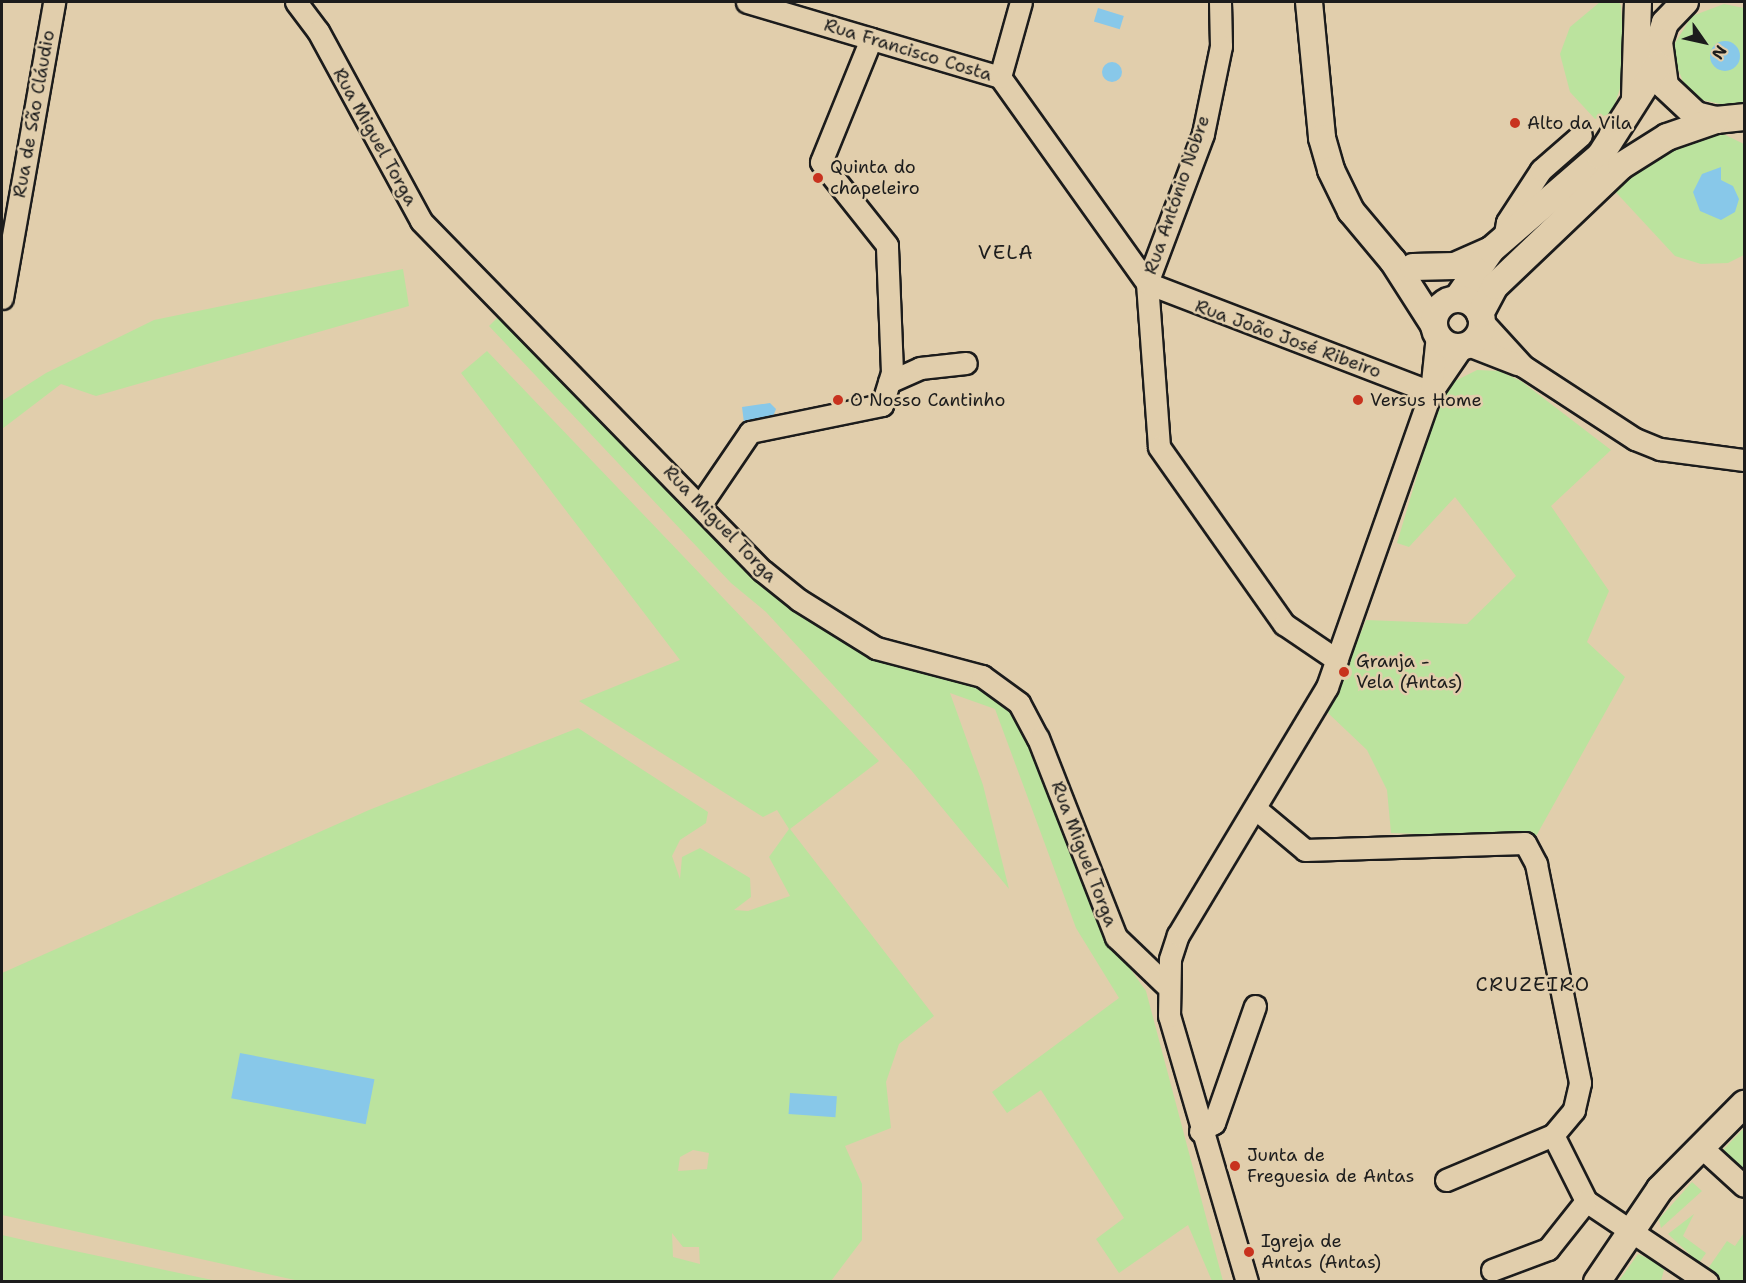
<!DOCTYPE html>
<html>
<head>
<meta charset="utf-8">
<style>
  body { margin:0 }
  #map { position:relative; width:1746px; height:1283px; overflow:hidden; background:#e1ceac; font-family:"Shantell Sans",sans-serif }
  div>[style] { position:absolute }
  .green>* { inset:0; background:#bbe39e }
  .water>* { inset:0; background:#88c8e9; transform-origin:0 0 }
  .round { border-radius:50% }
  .roads { filter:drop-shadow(2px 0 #1c1c1c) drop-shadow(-2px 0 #1c1c1c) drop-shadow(0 2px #1c1c1c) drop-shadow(0 -2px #1c1c1c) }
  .minor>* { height:21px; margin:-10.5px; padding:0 10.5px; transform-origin:10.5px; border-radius:10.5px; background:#e1ceac }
  .major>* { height:26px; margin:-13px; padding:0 13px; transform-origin:13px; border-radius:13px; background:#e1ceac }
  .major>.ring { margin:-13px; padding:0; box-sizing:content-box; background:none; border:26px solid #e1ceac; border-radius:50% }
  .dots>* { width:16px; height:16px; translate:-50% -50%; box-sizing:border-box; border:3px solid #e1ceac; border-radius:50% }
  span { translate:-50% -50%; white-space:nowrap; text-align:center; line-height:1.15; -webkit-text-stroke:5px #e1ceac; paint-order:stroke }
  .street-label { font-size:18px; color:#1c1c1c }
  .poi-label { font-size:18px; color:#1c1c1c }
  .left { translate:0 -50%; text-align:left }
  .neighbourhood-label { font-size:20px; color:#1c1c1c; letter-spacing:1.5px }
  .frame { position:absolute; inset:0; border:3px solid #1c1c1c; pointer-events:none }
  .north { position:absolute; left:1674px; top:12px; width:60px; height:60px; -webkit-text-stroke:4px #e1ceac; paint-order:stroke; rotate:124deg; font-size:16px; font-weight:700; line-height:24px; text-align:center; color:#1c1c1c }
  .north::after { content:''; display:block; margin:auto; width:21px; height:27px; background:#1c1c1c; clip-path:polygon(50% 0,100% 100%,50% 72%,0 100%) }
</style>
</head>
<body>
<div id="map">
  <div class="green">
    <i style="clip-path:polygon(1600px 2px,1619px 2px,1621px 6px,1625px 73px,1612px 113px,1595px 119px,1570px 92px,1560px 54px,1570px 27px)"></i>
    <i style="clip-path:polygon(1724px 4px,1744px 8px,1744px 102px,1729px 106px,1698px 99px,1686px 89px,1674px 59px,1675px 43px,1692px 16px)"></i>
    <i style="clip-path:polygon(1717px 131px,1744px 144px,1744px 255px,1728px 263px,1701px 264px,1675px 256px,1611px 187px,1686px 139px)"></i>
    <i style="clip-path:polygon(403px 269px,409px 306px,96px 396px,61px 384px,2px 429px,2px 401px,46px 373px,154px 320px)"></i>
    <i style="clip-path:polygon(504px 311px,794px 606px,979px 681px,1017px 710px,1100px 926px,1146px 991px,1223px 1281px,1212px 1281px,1188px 1225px,1119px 1273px,1096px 1239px,1124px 1218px,1041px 1090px,1007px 1113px,992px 1092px,1119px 998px,1076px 928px,995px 709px,950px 693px,983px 785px,1009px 889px,911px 770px,766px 612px,731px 583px,489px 326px)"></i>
    <i style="clip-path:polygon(evenodd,487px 351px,879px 761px,790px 829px,934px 1016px,899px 1044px,886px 1082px,891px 1128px,845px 1146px,862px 1184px,862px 1240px,831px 1281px,304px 1282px,2px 1215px,2px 973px,369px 810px,578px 728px,708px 812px,706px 823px,680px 840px,672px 856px,680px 879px,682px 857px,700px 848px,750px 878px,751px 897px,734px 910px,748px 911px,790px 896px,769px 857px,789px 829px,777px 810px,763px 817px,579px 701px,680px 660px,461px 373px,487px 351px,693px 1150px,709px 1153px,707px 1169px,678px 1171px,680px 1157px,693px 1150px,487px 351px,672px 1233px,683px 1247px,699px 1247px,700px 1264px,673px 1257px,672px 1233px)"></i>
    <i style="clip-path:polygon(1477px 370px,1499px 371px,1521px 381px,1611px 450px,1551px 506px,1609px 591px,1587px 642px,1625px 677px,1535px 838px,1391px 833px,1387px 790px,1367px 750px,1328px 713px,1366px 620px,1467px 624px,1516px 576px,1455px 497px,1409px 547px,1397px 543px,1438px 405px,1453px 382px)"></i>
    <i style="clip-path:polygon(1744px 1128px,1744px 1175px,1719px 1154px)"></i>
    <i style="clip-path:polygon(1692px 1182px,1702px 1191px,1661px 1228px,1659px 1219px)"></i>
    <i style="clip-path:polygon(1694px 1214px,1683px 1236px,1706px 1253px,1699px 1263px,1668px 1234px)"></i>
    <i style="clip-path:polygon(1744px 1233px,1744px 1281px,1720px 1281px,1707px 1270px,1727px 1241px,1735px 1246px)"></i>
    <i style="clip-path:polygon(2px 1235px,37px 1243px,217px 1281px,2px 1281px)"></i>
    <i style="clip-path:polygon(1638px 1254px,1665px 1266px,1661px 1281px,1618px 1282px)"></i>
  </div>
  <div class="water">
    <i style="left:1098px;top:8px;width:27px;height:14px;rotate:17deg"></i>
    <i class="round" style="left:1710px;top:41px;width:30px;height:30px"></i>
    <i class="round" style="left:1102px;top:62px;width:20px;height:20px"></i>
    <i style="clip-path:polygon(1721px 167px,1721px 180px,1733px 186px,1739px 199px,1735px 212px,1721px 220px,1700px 211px,1693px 192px,1702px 174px)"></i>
    <i style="clip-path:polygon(770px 403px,776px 409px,772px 419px,744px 423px,742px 407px)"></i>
    <i style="left:240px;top:1053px;width:137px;height:46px;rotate:11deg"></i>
    <i style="left:790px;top:1093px;width:47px;height:21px;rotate:4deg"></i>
  </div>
  <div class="roads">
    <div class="minor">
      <i style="left:296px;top:2px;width:36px;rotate:53deg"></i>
      <i style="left:318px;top:31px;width:216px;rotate:61.5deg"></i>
      <i style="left:421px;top:221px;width:489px;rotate:45.7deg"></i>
      <i style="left:763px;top:571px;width:46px;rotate:38.9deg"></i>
      <i style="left:799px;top:600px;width:91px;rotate:31.9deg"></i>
      <i style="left:876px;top:648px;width:110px;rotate:14.8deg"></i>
      <i style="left:982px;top:676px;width:46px;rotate:36.1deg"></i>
      <i style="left:1019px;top:703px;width:40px;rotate:62deg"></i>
      <i style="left:1038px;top:738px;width:214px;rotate:68.6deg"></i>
      <i style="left:1116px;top:937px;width:68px;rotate:43.8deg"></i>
      <i style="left:747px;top:2px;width:264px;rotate:16.5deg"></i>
      <i style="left:1000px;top:77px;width:253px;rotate:54.5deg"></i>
      <i style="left:1220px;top:2px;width:44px;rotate:88.7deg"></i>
      <i style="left:1221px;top:46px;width:90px;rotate:101.6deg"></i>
      <i style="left:1203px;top:134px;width:159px;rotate:110.6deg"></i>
      <i style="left:1147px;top:283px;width:164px;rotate:85.8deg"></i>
      <i style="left:1159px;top:447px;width:217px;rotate:54.8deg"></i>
      <i style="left:1284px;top:624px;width:64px;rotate:34.2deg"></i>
      <i style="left:1000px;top:77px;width:78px;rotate:-74.4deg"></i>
      <i style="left:1504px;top:239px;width:17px;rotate:-80deg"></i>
      <i style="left:1507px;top:222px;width:62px;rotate:-56.8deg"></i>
      <i style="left:1541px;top:170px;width:53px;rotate:-41.2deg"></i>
      <i style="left:1147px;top:283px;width:304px;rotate:21deg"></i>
      <i style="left:2px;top:298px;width:301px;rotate:-80deg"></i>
      <i style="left:1482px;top:321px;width:61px;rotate:47.7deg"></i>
      <i style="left:1523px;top:366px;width:134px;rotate:33.1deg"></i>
      <i style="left:1635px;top:439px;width:27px;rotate:22deg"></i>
      <i style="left:1660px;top:449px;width:85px;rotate:7.5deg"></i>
      <i style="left:1468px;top:345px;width:53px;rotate:21.2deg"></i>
      <i style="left:889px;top:382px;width:34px;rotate:-24deg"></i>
      <i style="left:920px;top:368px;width:46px;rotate:-6.2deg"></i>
      <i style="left:1432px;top:391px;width:53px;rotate:-55.7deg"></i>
      <i style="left:701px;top:504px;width:87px;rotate:-55.8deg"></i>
      <i style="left:750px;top:432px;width:135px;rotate:-11.6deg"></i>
      <i style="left:882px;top:405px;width:34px;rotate:-73deg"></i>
      <i style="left:892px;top:372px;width:127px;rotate:-92.3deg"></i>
      <i style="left:887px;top:245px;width:106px;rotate:-128.5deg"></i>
      <i style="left:821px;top:162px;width:133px;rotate:-67.9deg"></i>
      <i style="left:1256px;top:809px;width:64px;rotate:39.9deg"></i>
      <i style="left:1305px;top:850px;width:220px;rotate:-1.8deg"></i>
      <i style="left:1525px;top:843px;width:24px;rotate:62deg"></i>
      <i style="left:1536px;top:864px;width:223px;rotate:78.6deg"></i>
      <i style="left:1580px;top:1083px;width:28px;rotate:103deg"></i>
      <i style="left:1574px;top:1110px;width:33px;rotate:130deg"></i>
      <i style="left:1553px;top:1135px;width:116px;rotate:157.2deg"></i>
      <i style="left:1200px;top:1131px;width:16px;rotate:-30deg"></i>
      <i style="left:1214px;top:1123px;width:124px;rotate:-70.7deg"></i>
      <i style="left:1553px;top:1135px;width:74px;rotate:63.4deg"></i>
      <i style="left:1586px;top:1201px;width:146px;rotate:33.8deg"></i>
      <i style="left:1700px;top:1146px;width:59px;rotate:42.3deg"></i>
      <i style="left:1492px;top:1270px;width:60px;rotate:-20.6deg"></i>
      <i style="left:1548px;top:1249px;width:61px;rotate:-51.6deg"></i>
      <i style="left:1247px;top:1282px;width:277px;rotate:-106.3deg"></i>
      <i style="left:1169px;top:1016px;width:57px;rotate:-89deg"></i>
      <i style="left:1170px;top:959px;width:25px;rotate:-72deg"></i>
      <i style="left:1178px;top:935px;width:289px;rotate:-59deg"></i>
      <i style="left:1327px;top:687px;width:313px;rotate:-70.6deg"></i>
      <i style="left:1431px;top:392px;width:57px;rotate:-84deg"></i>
    </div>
    <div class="major">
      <i style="left:1309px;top:2px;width:137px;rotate:84.5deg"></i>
      <i style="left:1322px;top:138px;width:33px;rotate:74deg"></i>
      <i style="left:1331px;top:170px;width:46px;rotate:64deg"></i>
      <i style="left:1351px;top:211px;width:65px;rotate:50deg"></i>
      <i style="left:1393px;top:261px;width:76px;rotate:57.4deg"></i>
      <i style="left:1685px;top:2px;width:29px;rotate:134deg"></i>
      <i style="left:1665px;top:23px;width:20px;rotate:108deg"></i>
      <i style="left:1659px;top:42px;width:44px;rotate:82.2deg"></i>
      <i style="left:1665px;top:86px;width:42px;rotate:43.1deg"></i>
      <i style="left:1696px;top:115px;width:21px;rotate:14deg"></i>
      <i style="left:1716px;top:120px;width:28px;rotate:-6deg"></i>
      <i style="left:1635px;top:97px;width:95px;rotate:-88.2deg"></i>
      <i style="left:1413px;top:267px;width:42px;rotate:-1.4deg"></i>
      <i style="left:1455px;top:266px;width:36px;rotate:-24deg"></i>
      <i style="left:1457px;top:299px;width:60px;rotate:-55.2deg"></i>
      <i style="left:1491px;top:250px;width:144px;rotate:-40.8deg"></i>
      <i style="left:1600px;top:156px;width:108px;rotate:-57.5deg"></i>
      <i class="ring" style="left:1434px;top:299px;width:22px;height:22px"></i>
      <i style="left:1480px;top:314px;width:32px;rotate:-62deg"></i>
      <i style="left:1495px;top:286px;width:174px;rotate:-43.6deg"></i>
      <i style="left:1621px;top:166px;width:54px;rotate:-32.2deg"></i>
      <i style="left:1667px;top:137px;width:52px;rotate:-19.1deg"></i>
      <i style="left:1597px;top:1282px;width:112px;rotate:-55.9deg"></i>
      <i style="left:1660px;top:1189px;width:120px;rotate:-45.3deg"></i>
    </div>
  </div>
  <div class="dots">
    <i style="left:1515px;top:123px;background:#c8321e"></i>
    <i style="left:818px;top:178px;background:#c8321e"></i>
    <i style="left:838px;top:400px;background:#c8321e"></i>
    <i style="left:1358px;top:400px;background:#c8321e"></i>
    <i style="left:1344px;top:672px;background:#c8321e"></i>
    <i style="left:1235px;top:1166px;background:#c8321e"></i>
    <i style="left:1249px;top:1252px;background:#c8321e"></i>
  </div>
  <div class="street-label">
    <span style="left:908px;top:50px;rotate:17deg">Rua Francisco Costa</span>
    <span style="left:34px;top:114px;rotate:-80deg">Rua de São Cláudio</span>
    <span style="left:375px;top:137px;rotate:61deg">Rua Miguel Torga</span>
    <span style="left:1177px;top:195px;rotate:-71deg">Rua António Nobre</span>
    <span style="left:1288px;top:339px;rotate:20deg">Rua João José Ribeiro</span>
    <span style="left:720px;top:524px;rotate:46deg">Rua Miguel Torga</span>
    <span style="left:1084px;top:854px;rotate:69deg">Rua Miguel Torga</span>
  </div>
  <div class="poi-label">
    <span class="left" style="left:1527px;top:123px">Alto da Vila</span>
    <span class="left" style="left:830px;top:178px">Quinta do<br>chapeleiro</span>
    <span class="left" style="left:850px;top:400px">O Nosso Cantinho</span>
    <span class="left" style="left:1370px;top:400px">Versus Home</span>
    <span class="left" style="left:1356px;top:672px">Granja -<br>Vela (Antas)</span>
    <span class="left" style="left:1247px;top:1166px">Junta de<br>Freguesia de Antas</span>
    <span class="left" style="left:1261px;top:1252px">Igreja de<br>Antas (Antas)</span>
  </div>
  <div class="neighbourhood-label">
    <span style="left:1006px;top:252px">VELA</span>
    <span style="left:1533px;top:984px">CRUZEIRO</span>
  </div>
  <div class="frame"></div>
  <div class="north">N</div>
</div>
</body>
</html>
